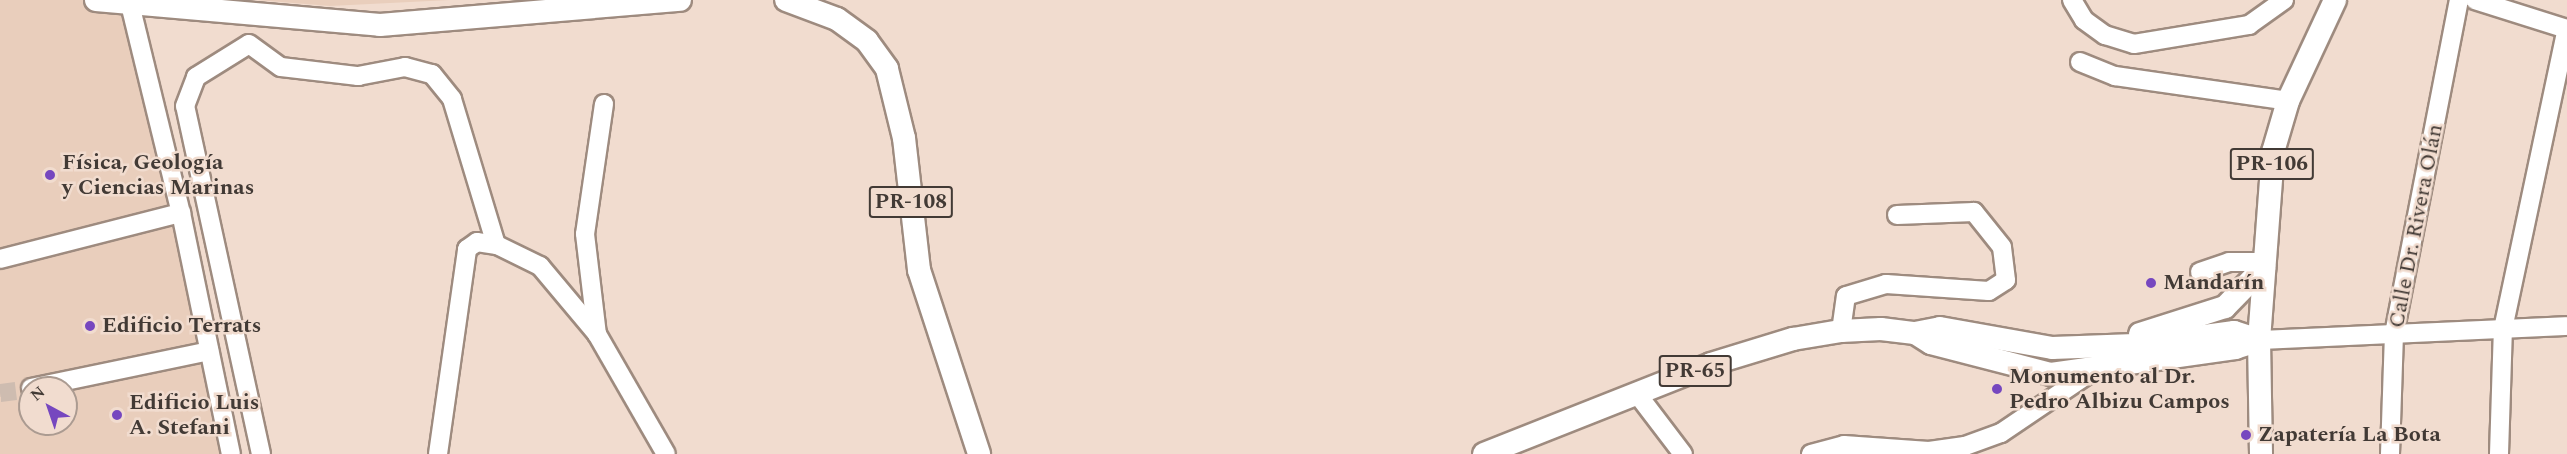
<!DOCTYPE html>
<html>
<head>
<meta charset="utf-8">
<style>
  body { margin:0 }
  #map { position:relative; width:2567px; height:454px; overflow:hidden; background:#f1dccf; font-family:Spectral,serif }
  div>[style] { position:absolute }
  .built>* { inset:0; background:#e9cebc }
  .minor-tunnel>* { height:18px; margin-top:-9px; transform-origin:0; background:repeating-linear-gradient(90deg,#cebcb0 0 18px,transparent 0 27px) }
  .roads { filter:drop-shadow(2px 0 #9e8b7f) drop-shadow(-2px 0 #9e8b7f) drop-shadow(0 2px #9e8b7f) drop-shadow(0 -2px #9e8b7f) }
  .minor>* { height:18px; margin:-9px; padding:0 9px; transform-origin:9px; border-radius:9px; background:#fff }
  .major>* { height:22px; margin:-11px; padding:0 11px; transform-origin:11px; border-radius:11px; background:#fff }
  .dots>* { width:16px; height:16px; translate:-50% -50%; box-sizing:border-box; border:3px solid #f1dccf; border-radius:50% }
  span { translate:-50% -50%; white-space:nowrap; text-align:center; line-height:1.15; -webkit-text-stroke:5px #f1dccf; paint-order:stroke }
  .shield-label span { padding:2px 4px; background:#f1dccf; border:2px solid; border-radius:4px; -webkit-text-stroke-width:0 }
  .shield-label { font-size:21px; color:#423a35; font-weight:700 }
  .poi-label { font-size:22px; color:#423a35; font-weight:700 }
  .left { translate:0 -50%; text-align:left }
  .street-label { font-size:22px; color:#423a35 }
  .north { position:absolute; left:18px; top:376px; width:60px; height:60px; box-sizing:border-box; background:#f1dccf; border:2px solid #ab9b91; border-radius:50%; rotate:320deg; font-size:16px; font-weight:700; line-height:24px; text-align:center; color:#423a35 }
  .north::after { content:''; display:block; margin:auto; width:21px; height:27px; background:#7647bf; clip-path:polygon(50% 0,100% 100%,50% 72%,0 100%) }
</style>
</head>
<body>
<div id="map">
  <div class="built">
    <i style="clip-path:polygon(evenodd,0 0,143px 0,140px 16px,234px 454px,0 454px,0 0,30px 388px,66px 388px,66px 424px,30px 424px,30px 388px)"></i>
    <i style="clip-path:polygon(257px 0,450px 0,330px 6px)"></i>
  </div>
  <div class="minor-tunnel">
    <i style="left:0;top:393px;width:16px;rotate:-7deg"></i>
  </div>
  <div class="roads">
    <div class="minor">
      <i style="left:129px;top:0;width:219px;rotate:76.3deg"></i>
      <i style="left:181px;top:213px;width:246px;rotate:78.3deg"></i>
      <i style="left:2072px;top:0;width:23px;rotate:59deg"></i>
      <i style="left:2084px;top:20px;width:26px;rotate:36deg"></i>
      <i style="left:2105px;top:35px;width:30px;rotate:17deg"></i>
      <i style="left:2134px;top:44px;width:117px;rotate:-9.4deg"></i>
      <i style="left:2249px;top:25px;width:43px;rotate:-35.5deg"></i>
      <i style="left:2475px;top:0;width:96px;rotate:17.5deg"></i>
      <i style="left:2080px;top:62px;width:38px;rotate:22deg"></i>
      <i style="left:2115px;top:76px;width:175px;rotate:8.2deg"></i>
      <i style="left:604px;top:104px;width:131px;rotate:98.3deg"></i>
      <i style="left:585px;top:234px;width:101px;rotate:83.2deg"></i>
      <i style="left:597px;top:334px;width:138px;rotate:60.1deg"></i>
      <i style="left:0;top:259px;width:187px;rotate:-14.3deg"></i>
      <i style="left:2200px;top:272px;width:31px;rotate:-19deg"></i>
      <i style="left:2229px;top:262px;width:35px"></i>
      <i style="left:1841px;top:331px;width:35px;rotate:-82deg"></i>
      <i style="left:1846px;top:296px;width:42px;rotate:-16.7deg"></i>
      <i style="left:1886px;top:284px;width:103px;rotate:3.9deg"></i>
      <i style="left:1989px;top:291px;width:20px;rotate:-33deg"></i>
      <i style="left:2006px;top:280px;width:33px;rotate:-97deg"></i>
      <i style="left:2002px;top:247px;width:45px;rotate:-128.7deg"></i>
      <i style="left:1974px;top:212px;width:77px;rotate:177.8deg"></i>
      <i style="left:2259px;top:340px;width:308px;rotate:-2.6deg"></i>
      <i style="left:31px;top:388px;width:182px;rotate:-11.7deg"></i>
      <i style="left:1638px;top:395px;width:74px;rotate:52.7deg"></i>
      <i style="left:261px;top:454px;width:356px;rotate:-102.3deg"></i>
      <i style="left:185px;top:106px;width:31px;rotate:-69deg"></i>
      <i style="left:196px;top:77px;width:62px;rotate:-31.9deg"></i>
      <i style="left:249px;top:44px;width:39px;rotate:36deg"></i>
      <i style="left:281px;top:67px;width:78px;rotate:6.7deg"></i>
      <i style="left:358px;top:76px;width:48px;rotate:-10.8deg"></i>
      <i style="left:405px;top:67px;width:28px;rotate:15deg"></i>
      <i style="left:432px;top:74px;width:32px;rotate:51deg"></i>
      <i style="left:452px;top:99px;width:152px;rotate:73.2deg"></i>
      <i style="left:438px;top:454px;width:207px;rotate:-81.9deg"></i>
      <i style="left:467px;top:249px;width:12px;rotate:-35deg"></i>
      <i style="left:477px;top:242px;width:20px;rotate:9deg"></i>
      <i style="left:497px;top:245px;width:48px;rotate:26deg"></i>
      <i style="left:540px;top:266px;width:89px;rotate:50deg"></i>
      <i style="left:1811px;top:454px;width:34px;rotate:-15deg"></i>
      <i style="left:1844px;top:445px;width:85px;rotate:4deg"></i>
      <i style="left:1929px;top:451px;width:36px;rotate:-8deg"></i>
      <i style="left:1965px;top:446px;width:38px;rotate:-20deg"></i>
      <i style="left:2001px;top:433px;width:112px;rotate:-34.1deg"></i>
      <i style="left:2390px;top:454px;width:120px;rotate:-88.1deg"></i>
      <i style="left:2394px;top:334px;width:340px;rotate:-79deg"></i>
      <i style="left:2499px;top:454px;width:125px;rotate:-88.2deg"></i>
      <i style="left:2503px;top:329px;width:307px;rotate:-78deg"></i>
    </div>
    <div class="major">
      <i style="left:96px;top:0;width:285px;rotate:5deg"></i>
      <i style="left:380px;top:25px;width:301px;rotate:-4.8deg"></i>
      <i style="left:786px;top:0;width:54px;rotate:20.4deg"></i>
      <i style="left:837px;top:19px;width:37px;rotate:36deg"></i>
      <i style="left:867px;top:41px;width:34px;rotate:54deg"></i>
      <i style="left:887px;top:69px;width:71px;rotate:76.2deg"></i>
      <i style="left:904px;top:138px;width:133px;rotate:83.5deg"></i>
      <i style="left:919px;top:270px;width:194px;rotate:71.9deg"></i>
      <i style="left:1915px;top:333px;width:19px;rotate:32deg"></i>
      <i style="left:1931px;top:343px;width:124px;rotate:14.5deg"></i>
      <i style="left:2051px;top:374px;width:186px;rotate:-8deg"></i>
      <i style="left:2235px;top:348px;width:25px;rotate:-18deg"></i>
      <i style="left:2140px;top:334px;width:89px;rotate:-17.6deg"></i>
      <i style="left:2225px;top:307px;width:56px;rotate:-45.7deg"></i>
      <i style="left:1484px;top:454px;width:244px;rotate:-21.6deg"></i>
      <i style="left:1711px;top:364px;width:86px;rotate:-17deg"></i>
      <i style="left:1793px;top:339px;width:49px;rotate:-9.5deg"></i>
      <i style="left:1841px;top:331px;width:40px;rotate:-2.9deg"></i>
      <i style="left:1881px;top:329px;width:34px;rotate:7deg"></i>
      <i style="left:1915px;top:333px;width:25px;rotate:-11deg"></i>
      <i style="left:1940px;top:328px;width:114px;rotate:10.1deg"></i>
      <i style="left:2052px;top:348px;width:83px;rotate:-2.1deg"></i>
      <i style="left:2135px;top:345px;width:100px;rotate:-7.5deg"></i>
      <i style="left:2234px;top:332px;width:26px;rotate:18deg"></i>
      <i style="left:2261px;top:454px;width:114px;rotate:-91deg"></i>
      <i style="left:2259px;top:340px;width:189px;rotate:-85.7deg"></i>
      <i style="left:2273px;top:152px;width:53px;rotate:-73.6deg"></i>
      <i style="left:2288px;top:101px;width:111px;rotate:-65deg"></i>
    </div>
  </div>
  <div class="dots">
    <i style="left:50px;top:175px;background:#7647bf"></i>
    <i style="left:2151px;top:283px;background:#7647bf"></i>
    <i style="left:90px;top:326px;background:#7647bf"></i>
    <i style="left:1997px;top:389px;background:#7647bf"></i>
    <i style="left:117px;top:415px;background:#7647bf"></i>
    <i style="left:2246px;top:435px;background:#7647bf"></i>
  </div>
  <div class="shield-label">
    <span style="left:2272px;top:164px">PR-106</span>
    <span style="left:911px;top:202px">PR-108</span>
    <span style="left:1695px;top:371px">PR-65</span>
  </div>
  <div class="poi-label">
    <span class="left" style="left:62px;top:175px">Física, Geología<br>y Ciencias Marinas</span>
    <span class="left" style="left:2163px;top:283px">Mandarín</span>
    <span class="left" style="left:102px;top:326px">Edificio Terrats</span>
    <span class="left" style="left:2009px;top:389px">Monumento al Dr.<br>Pedro Albizu Campos</span>
    <span class="left" style="left:129px;top:415px">Edificio Luis<br>A. Stefani</span>
    <span class="left" style="left:2258px;top:435px">Zapatería La Bota</span>
  </div>
  <div class="street-label">
    <span style="left:2416px;top:226px;rotate:-79deg">Calle Dr. Rivera Olán</span>
  </div>
  <div class="north">N</div>
</div>
</body>
</html>
